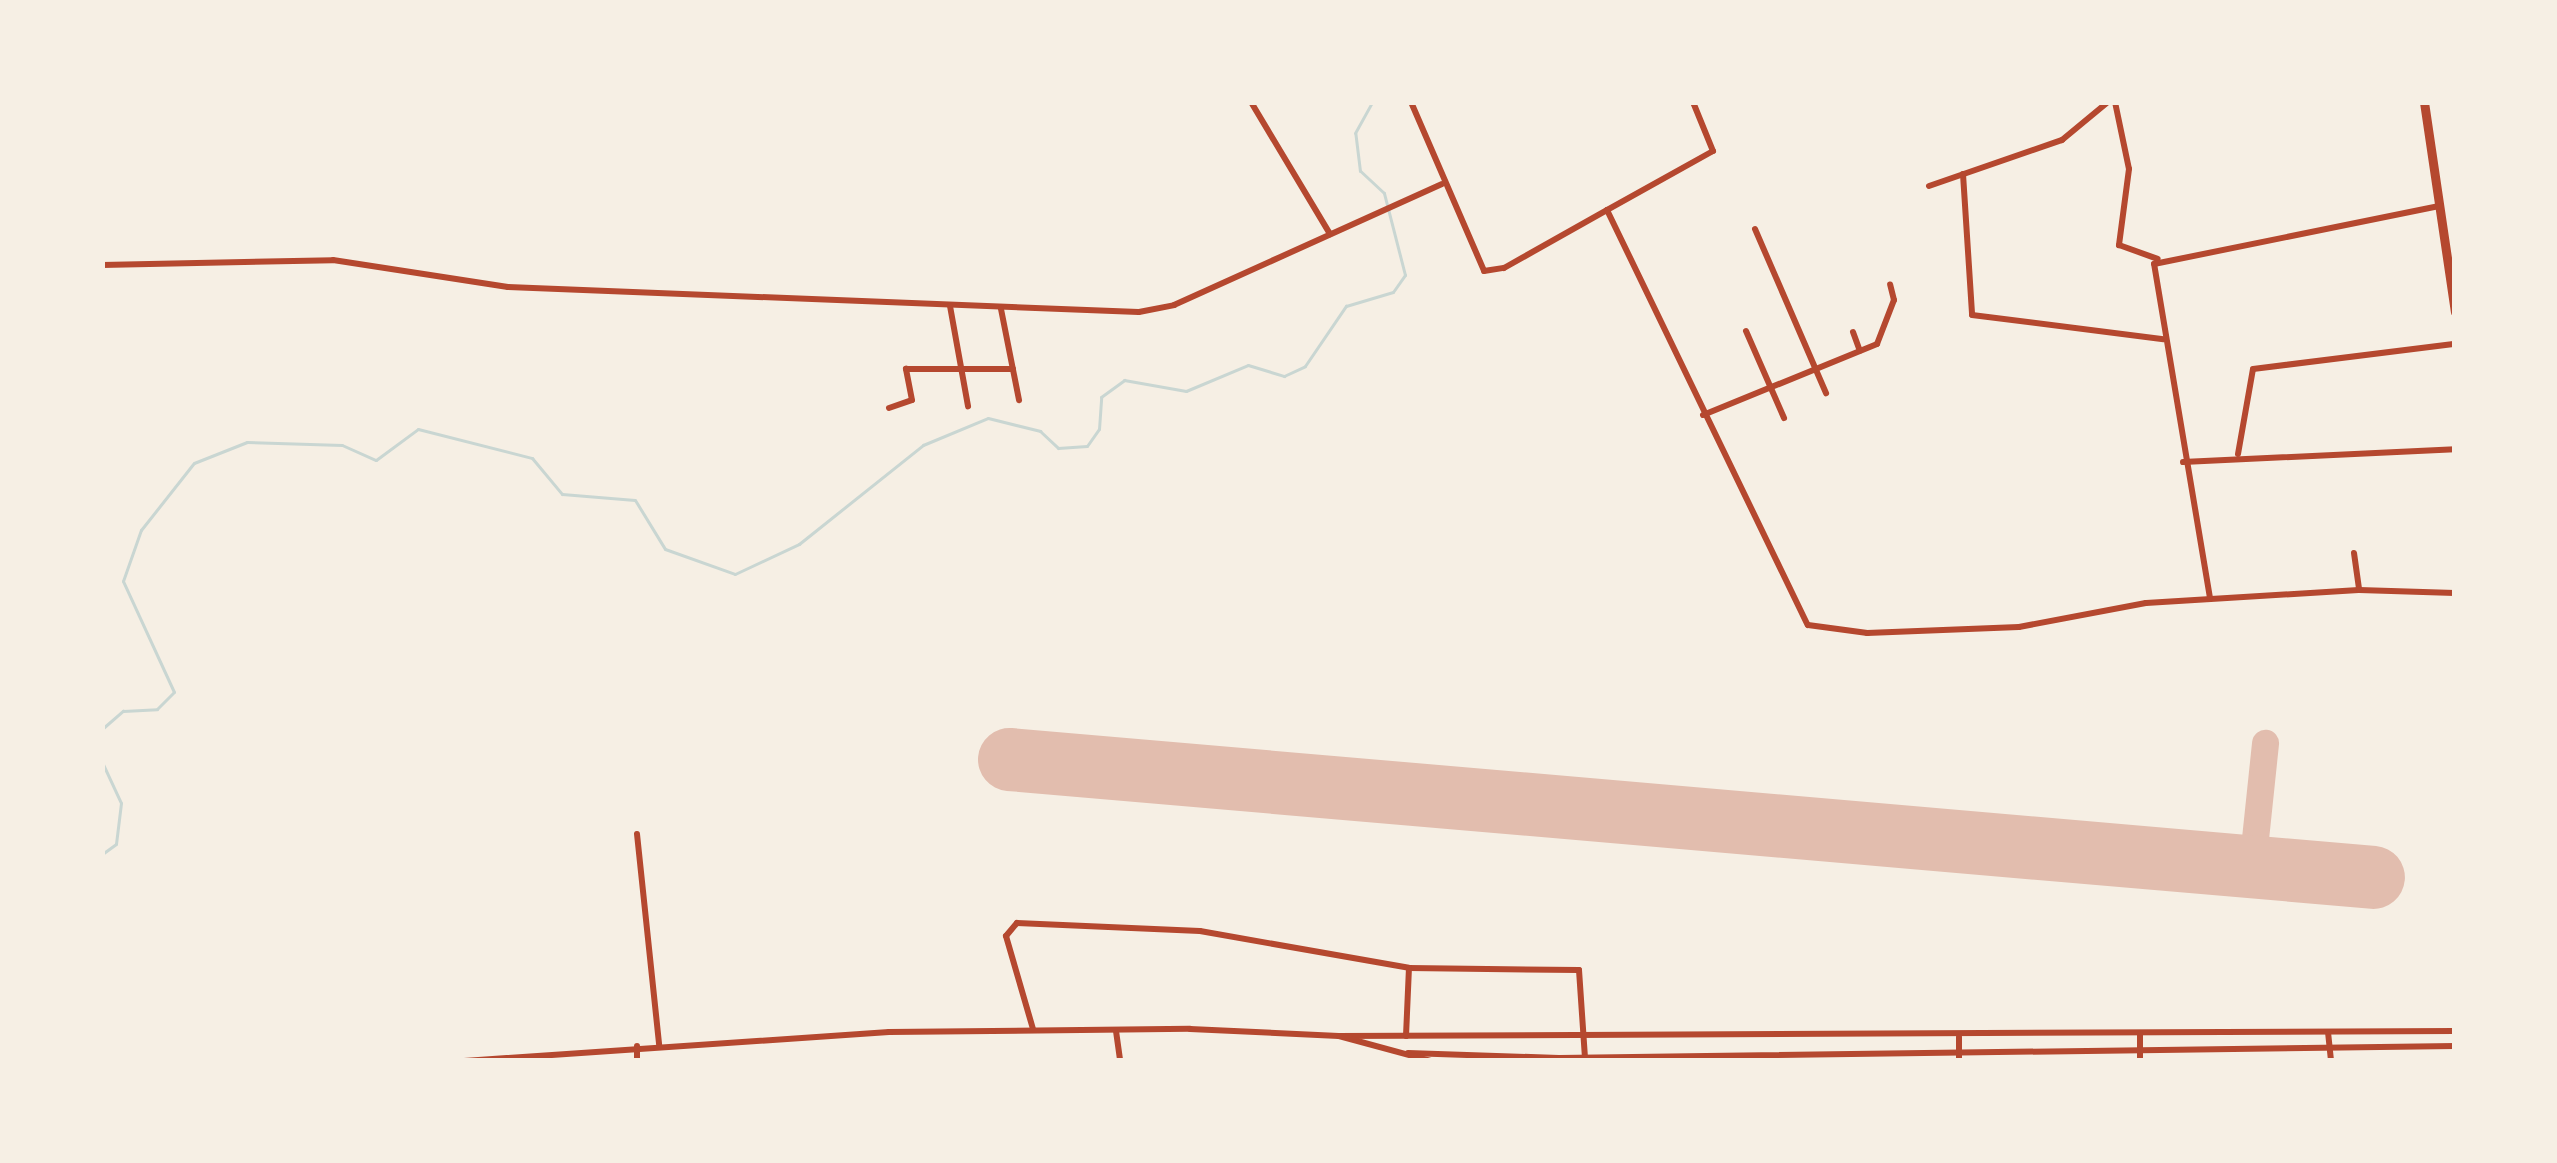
<!DOCTYPE html>
<html>
<head>
<meta charset="utf-8">
<style>
  body { margin:0 }
  #map { position:relative; width:2557px; height:1163px; overflow:hidden; background:#f6efe4; font-family:Commissioner,sans-serif }
  div>[style] { position:absolute }
  .stream>* { height:3px; margin:-1.5px; padding:0 1.5px; transform-origin:1.5px; border-radius:1.5px; background:#c9d6d2 }
  .taxiway>* { height:27px; margin:-13.5px; padding:0 13.5px; transform-origin:13.5px; border-radius:13.5px; background:#e2bdae }
  .runway>* { height:63px; margin:-31.5px; padding:0 31.5px; transform-origin:31.5px; border-radius:31.5px; background:#e2bdae }
  .minor>* { height:6px; margin:-3px; padding:0 3px; transform-origin:3px; border-radius:3px; background:#b5482f }
  .trunk>* { height:9px; margin:-4.5px; padding:0 4.5px; transform-origin:4.5px; border-radius:4.5px; background:#b5482f }
  span { translate:-50% -50%; white-space:nowrap; text-align:center; line-height:1.15; -webkit-text-stroke:9px #f6efe4; paint-order:stroke }
  .frame { position:absolute; inset:0; border:105px solid #f6efe4; pointer-events:none }
</style>
</head>
<body>
<div id="map">
  <div class="stream">
    <i style="left:102px;top:729px;width:28px;rotate:-41deg"></i>
    <i style="left:123px;top:711px;width:34px;rotate:-3deg"></i>
    <i style="left:157px;top:709px;width:24px;rotate:-45deg"></i>
    <i style="left:174px;top:692px;width:122px;rotate:-114.7deg"></i>
    <i style="left:123px;top:581px;width:54px;rotate:-70.6deg"></i>
    <i style="left:141px;top:530px;width:85px;rotate:-51.7deg"></i>
    <i style="left:194px;top:463px;width:57px;rotate:-21.6deg"></i>
    <i style="left:247px;top:442px;width:95px;rotate:1.8deg"></i>
    <i style="left:342px;top:445px;width:37px;rotate:24deg"></i>
    <i style="left:376px;top:460px;width:52px;rotate:-36.4deg"></i>
    <i style="left:418px;top:429px;width:118px;rotate:14.3deg"></i>
    <i style="left:532px;top:458px;width:47px;rotate:50.2deg"></i>
    <i style="left:562px;top:494px;width:73px;rotate:4.7deg"></i>
    <i style="left:635px;top:500px;width:57px;rotate:58.5deg"></i>
    <i style="left:665px;top:549px;width:74px;rotate:19.7deg"></i>
    <i style="left:735px;top:574px;width:71px;rotate:-25.1deg"></i>
    <i style="left:799px;top:544px;width:159px;rotate:-38.6deg"></i>
    <i style="left:923px;top:445px;width:70px;rotate:-22.6deg"></i>
    <i style="left:988px;top:418px;width:54px;rotate:14deg"></i>
    <i style="left:1040px;top:431px;width:25px;rotate:43deg"></i>
    <i style="left:1058px;top:448px;width:29px;rotate:-4deg"></i>
    <i style="left:1087px;top:446px;width:21px;rotate:-55deg"></i>
    <i style="left:1099px;top:429px;width:32px;rotate:-86deg"></i>
    <i style="left:1101px;top:397px;width:29px;rotate:-36deg"></i>
    <i style="left:1124px;top:380px;width:63px;rotate:10.1deg"></i>
    <i style="left:1186px;top:391px;width:67px;rotate:-22.8deg"></i>
    <i style="left:1248px;top:365px;width:38px;rotate:17deg"></i>
    <i style="left:1284px;top:376px;width:23px;rotate:-25deg"></i>
    <i style="left:1305px;top:366px;width:73px;rotate:-55.7deg"></i>
    <i style="left:1346px;top:306px;width:49px;rotate:-16.6deg"></i>
    <i style="left:1393px;top:292px;width:21px;rotate:-55deg"></i>
    <i style="left:1405px;top:275px;width:85px;rotate:-104.4deg"></i>
    <i style="left:1384px;top:193px;width:33px;rotate:-137deg"></i>
    <i style="left:1360px;top:171px;width:38px;rotate:-97deg"></i>
    <i style="left:1355px;top:133px;width:35px;rotate:-61deg"></i>
    <i style="left:102px;top:762px;width:45px;rotate:65.1deg"></i>
    <i style="left:121px;top:803px;width:41px;rotate:97deg"></i>
    <i style="left:116px;top:844px;width:17px;rotate:144deg"></i>
  </div>
  <div class="taxiway">
    <i style="left:2252px;top:867px;width:125px;rotate:-84deg"></i>
  </div>
  <div class="runway">
    <i style="left:1009px;top:759px;width:1369px;rotate:4.94deg"></i>
  </div>
  <div class="minor">
    <i style="left:1251px;top:102px;width:154px;rotate:59.1deg"></i>
    <i style="left:1411px;top:102px;width:184px;rotate:66.6deg"></i>
    <i style="left:1484px;top:271px;width:20px;rotate:-9deg"></i>
    <i style="left:1504px;top:268px;width:118px;rotate:-29.4deg"></i>
    <i style="left:1693px;top:102px;width:53px;rotate:67.8deg"></i>
    <i style="left:1713px;top:151px;width:121px;rotate:150.9deg"></i>
    <i style="left:1607px;top:210px;width:461px;rotate:64.2deg"></i>
    <i style="left:1808px;top:625px;width:60px;rotate:7.7deg"></i>
    <i style="left:1867px;top:633px;width:152px;rotate:-2.3deg"></i>
    <i style="left:2019px;top:627px;width:129px;rotate:-10.7deg"></i>
    <i style="left:2146px;top:603px;width:213px;rotate:-3.5deg"></i>
    <i style="left:2359px;top:590px;width:96px;rotate:1.8deg"></i>
    <i style="left:2115px;top:102px;width:68px;rotate:78.2deg"></i>
    <i style="left:2129px;top:169px;width:77px;rotate:97.5deg"></i>
    <i style="left:2119px;top:245px;width:41px;rotate:19.7deg"></i>
    <i style="left:1963px;top:174px;width:141px;rotate:86.3deg"></i>
    <i style="left:1972px;top:315px;width:193px;rotate:7.2deg"></i>
    <i style="left:1929px;top:186px;width:141px;rotate:-19.1deg"></i>
    <i style="left:2062px;top:140px;width:60px;rotate:-39.6deg"></i>
    <i style="left:1755px;top:229px;width:179px;rotate:66.6deg"></i>
    <i style="left:102px;top:265px;width:231px;rotate:-1.2deg"></i>
    <i style="left:333px;top:260px;width:177px;rotate:8.8deg"></i>
    <i style="left:508px;top:287px;width:631px;rotate:2.27deg"></i>
    <i style="left:1139px;top:312px;width:36px;rotate:-11deg"></i>
    <i style="left:1174px;top:305px;width:294px;rotate:-24.3deg"></i>
    <i style="left:950px;top:306px;width:102px;rotate:79.8deg"></i>
    <i style="left:1001px;top:309px;width:93px;rotate:78.8deg"></i>
    <i style="left:1746px;top:331px;width:95px;rotate:66.4deg"></i>
    <i style="left:1853px;top:332px;width:20px;rotate:70deg"></i>
    <i style="left:889px;top:408px;width:24px;rotate:-19deg"></i>
    <i style="left:912px;top:400px;width:32px;rotate:-101deg"></i>
    <i style="left:906px;top:369px;width:107px"></i>
    <i style="left:1703px;top:415px;width:188px;rotate:-22.2deg"></i>
    <i style="left:1877px;top:344px;width:47px;rotate:-68.9deg"></i>
    <i style="left:1894px;top:300px;width:16px;rotate:-104deg"></i>
    <i style="left:2238px;top:454px;width:86px;rotate:-80deg"></i>
    <i style="left:2253px;top:369px;width:204px;rotate:-7.1deg"></i>
    <i style="left:2183px;top:462px;width:272px;rotate:-2.7deg"></i>
    <i style="left:2354px;top:553px;width:37px;rotate:82deg"></i>
    <i style="left:2210px;top:598px;width:339px;rotate:-99.5deg"></i>
    <i style="left:2154px;top:264px;width:291px;rotate:-11.5deg"></i>
    <i style="left:637px;top:834px;width:212px;rotate:84deg"></i>
    <i style="left:1033px;top:1029px;width:97px;rotate:-106.2deg"></i>
    <i style="left:1006px;top:936px;width:17px;rotate:-50deg"></i>
    <i style="left:1017px;top:923px;width:183px;rotate:2.5deg"></i>
    <i style="left:1200px;top:931px;width:212px;rotate:10deg"></i>
    <i style="left:1409px;top:968px;width:170px;rotate:0.7deg"></i>
    <i style="left:1579px;top:970px;width:87px;rotate:86.1deg"></i>
    <i style="left:1116px;top:1031px;width:30px;rotate:82deg"></i>
    <i style="left:2328px;top:1032px;width:29px;rotate:84deg"></i>
    <i style="left:2140px;top:1034px;width:27px;rotate:90deg"></i>
    <i style="left:1339px;top:1036px;width:1116px;rotate:-0.26deg"></i>
    <i style="left:1406px;top:1036px;width:68px;rotate:-87.5deg"></i>
    <i style="left:1408px;top:1053px;width:151px;rotate:1.9deg"></i>
    <i style="left:1559px;top:1058px;width:896px;rotate:-0.77deg"></i>
    <i style="left:464px;top:1061px;width:426px;rotate:-3.9deg"></i>
    <i style="left:889px;top:1032px;width:301px;rotate:-0.6deg"></i>
    <i style="left:1190px;top:1029px;width:149px;rotate:2.7deg"></i>
    <i style="left:1339px;top:1036px;width:95px;rotate:15.2deg"></i>
    <i style="left:637px;top:1061px;width:15px;rotate:-90deg"></i>
    <i style="left:1959px;top:1061px;width:24px;rotate:-90deg"></i>
  </div>
  <div class="trunk">
    <i style="left:2424px;top:102px;width:212px;rotate:81.6deg"></i>
  </div>
  <div class="frame"></div>
</div>
</body>
</html>
